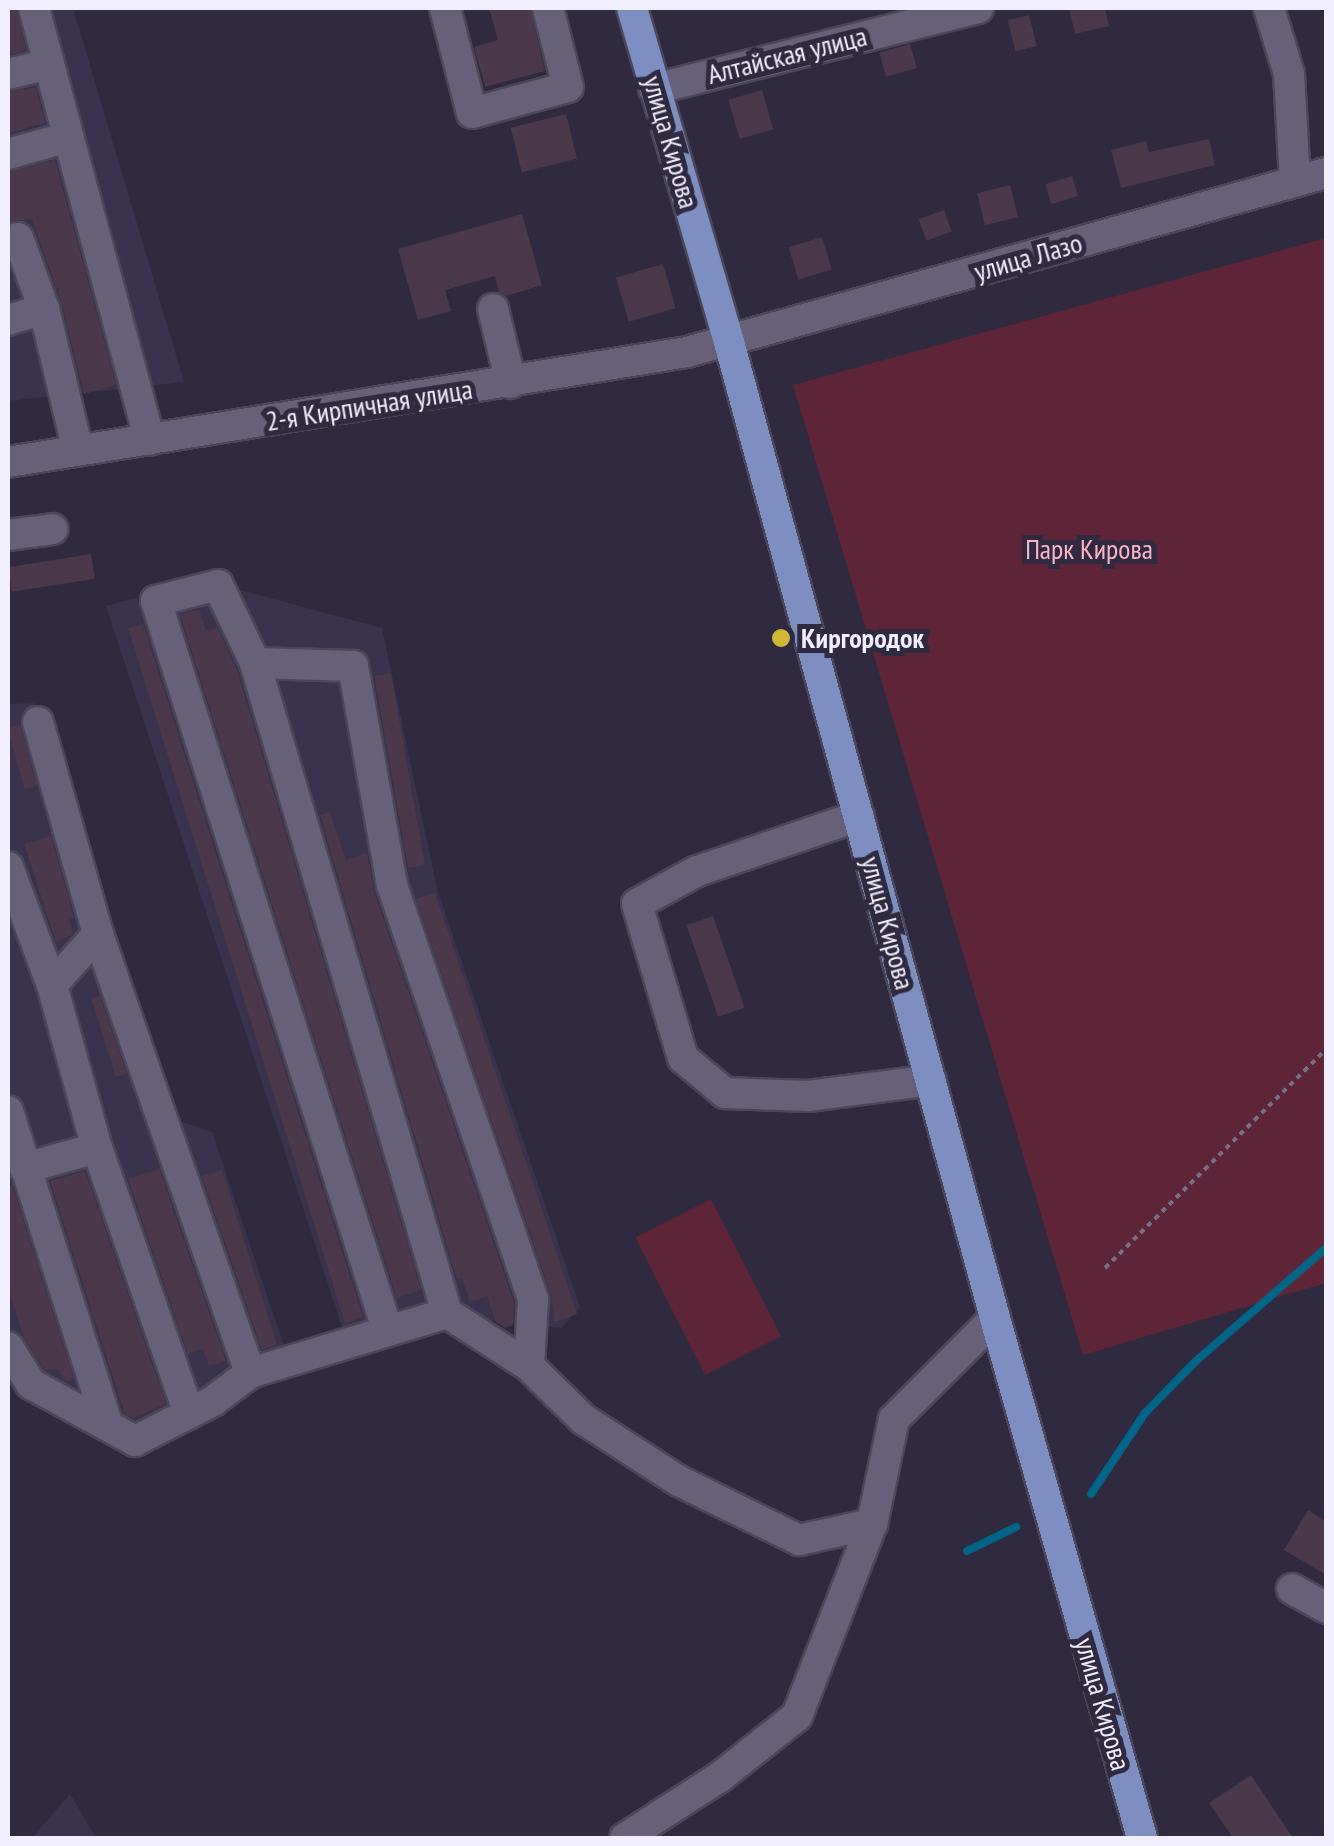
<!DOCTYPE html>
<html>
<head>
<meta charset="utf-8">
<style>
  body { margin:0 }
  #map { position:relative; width:1334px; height:1846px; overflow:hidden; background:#2f2a3f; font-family:"PT Sans Narrow",sans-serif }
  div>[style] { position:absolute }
  .built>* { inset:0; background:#3a334e }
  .green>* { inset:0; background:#5e2539; transform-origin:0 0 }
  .stream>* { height:8px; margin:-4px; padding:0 4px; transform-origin:4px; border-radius:4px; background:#016587 }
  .building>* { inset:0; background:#4b384a; transform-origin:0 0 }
  .path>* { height:4px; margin-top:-2px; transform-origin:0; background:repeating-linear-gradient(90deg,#757083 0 5px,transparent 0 10px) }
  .roads { filter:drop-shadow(2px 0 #4b4759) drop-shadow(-2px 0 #4b4759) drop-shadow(0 2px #4b4759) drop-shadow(0 -2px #4b4759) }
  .minor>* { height:30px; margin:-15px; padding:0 15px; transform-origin:15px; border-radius:15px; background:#666179 }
  .major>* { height:30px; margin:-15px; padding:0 15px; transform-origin:15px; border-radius:15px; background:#7c8fc0 }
  .dots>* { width:28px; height:28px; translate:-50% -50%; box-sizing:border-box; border:5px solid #2f2a3f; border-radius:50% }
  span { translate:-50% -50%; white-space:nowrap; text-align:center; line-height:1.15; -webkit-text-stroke:10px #2f2a3f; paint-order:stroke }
  .street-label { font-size:28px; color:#f1eefd }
  .park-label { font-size:28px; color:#fdb3c8 }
  .poi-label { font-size:28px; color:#f1eefd; font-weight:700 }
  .left { translate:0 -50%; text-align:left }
  .frame { position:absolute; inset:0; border:10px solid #f1eefd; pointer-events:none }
</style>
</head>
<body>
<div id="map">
  <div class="built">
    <i style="clip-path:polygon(8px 8px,73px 8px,184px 382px,8px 401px)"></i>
    <i style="clip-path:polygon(202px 580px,382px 628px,437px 889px,580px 1307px,561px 1328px,467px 1318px,346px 1339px,106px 606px)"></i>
    <i style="clip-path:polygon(34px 703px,162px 1115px,212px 1132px,284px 1346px,149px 1435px,26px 1383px,8px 1344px,8px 704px)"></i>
    <i style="clip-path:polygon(70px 1794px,96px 1838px,32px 1838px)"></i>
  </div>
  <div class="green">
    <i style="clip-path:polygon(1326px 238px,1326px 1283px,1083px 1355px,793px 385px)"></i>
    <i style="left:711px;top:1199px;width:154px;height:85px;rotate:63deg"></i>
  </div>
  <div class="stream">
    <i style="left:1091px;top:1494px;width:97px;rotate:-56.3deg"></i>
    <i style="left:1145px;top:1413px;width:73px;rotate:-45.6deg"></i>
    <i style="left:1196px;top:1361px;width:172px;rotate:-41deg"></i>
    <i style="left:967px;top:1551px;width:55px;rotate:-26.1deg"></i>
  </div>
  <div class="building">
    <i style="clip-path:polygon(8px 8px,16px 8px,26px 50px,8px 55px)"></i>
    <i style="clip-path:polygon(489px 8px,530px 8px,545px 71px,485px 87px,474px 47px,498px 40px)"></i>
    <i style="clip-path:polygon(1069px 8px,1105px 8px,1109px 26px,1075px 34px)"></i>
    <i style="left:1029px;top:15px;width:32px;height:22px;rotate:76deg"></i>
    <i style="left:910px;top:44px;width:25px;height:32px;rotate:74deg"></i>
    <i style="clip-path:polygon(36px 87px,45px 123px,8px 133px,8px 92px)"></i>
    <i style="left:762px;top:90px;width:41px;height:35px;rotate:74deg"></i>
    <i style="left:566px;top:114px;width:46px;height:57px;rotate:76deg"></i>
    <i style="clip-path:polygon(1209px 139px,1215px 165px,1121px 188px,1111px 150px,1146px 141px,1149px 152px)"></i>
    <i style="clip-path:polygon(55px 160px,116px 385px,84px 394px,62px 304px,32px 219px,8px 222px,8px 172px)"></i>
    <i style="left:1072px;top:176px;width:21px;height:28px;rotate:73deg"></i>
    <i style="left:1010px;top:185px;width:33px;height:34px;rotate:76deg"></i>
    <i style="left:944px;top:210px;width:23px;height:27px;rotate:70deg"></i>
    <i style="clip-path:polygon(522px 214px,542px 285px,506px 296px,499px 292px,495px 276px,445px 290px,451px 311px,418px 320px,398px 249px)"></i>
    <i style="left:822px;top:237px;width:34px;height:35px;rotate:73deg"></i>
    <i style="left:663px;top:264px;width:46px;height:49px;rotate:74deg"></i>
    <i style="left:91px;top:554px;width:25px;height:84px;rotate:81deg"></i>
    <i style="clip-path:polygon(199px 609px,206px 631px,217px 627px,237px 670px,421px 1290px,397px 1298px,180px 614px)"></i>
    <i style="clip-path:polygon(143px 624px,363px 1317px,345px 1323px,128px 628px)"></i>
    <i style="left:391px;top:673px;width:195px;height:17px;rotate:80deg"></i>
    <i style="left:20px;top:725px;width:63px;height:13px;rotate:74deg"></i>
    <i style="clip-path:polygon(330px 812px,346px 860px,367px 853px,374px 891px,514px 1303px,513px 1325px,505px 1328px,496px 1322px,487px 1296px,470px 1302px,462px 1278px,457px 1279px,320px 815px)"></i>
    <i style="clip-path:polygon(51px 836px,74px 918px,69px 920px,73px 934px,56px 942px,24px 844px)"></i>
    <i style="clip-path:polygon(435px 893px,577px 1314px,555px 1322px,551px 1294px,416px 899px)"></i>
    <i style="left:713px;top:916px;width:97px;height:28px;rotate:71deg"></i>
    <i style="clip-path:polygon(100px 996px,127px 1074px,116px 1077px,91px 998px)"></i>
    <i style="clip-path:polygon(159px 1169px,226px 1361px,209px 1366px,203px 1349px,188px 1354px,128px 1179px)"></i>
    <i style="clip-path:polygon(222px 1170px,277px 1345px,262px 1350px,202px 1176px)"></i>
    <i style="clip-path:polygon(85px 1171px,166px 1404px,133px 1418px,125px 1414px,50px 1181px)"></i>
    <i style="clip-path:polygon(12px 1185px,74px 1379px,66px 1382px,58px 1369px,44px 1370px,24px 1338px,8px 1287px,8px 1187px)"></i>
    <i style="clip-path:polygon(1308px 1510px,1326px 1522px,1326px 1575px,1284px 1550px)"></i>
    <i style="clip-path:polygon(1251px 1775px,1293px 1838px,1233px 1838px,1209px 1803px)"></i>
  </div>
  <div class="path">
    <i style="left:1105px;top:1268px;width:311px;rotate:-44.7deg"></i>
  </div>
  <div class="roads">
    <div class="minor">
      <i style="left:34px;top:8px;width:447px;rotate:75deg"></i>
      <i style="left:445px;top:8px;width:108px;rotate:75.6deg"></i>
      <i style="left:472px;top:113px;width:99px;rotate:-15.2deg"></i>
      <i style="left:568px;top:87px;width:81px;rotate:-104.2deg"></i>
      <i style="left:1269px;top:8px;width:69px;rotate:73.1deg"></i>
      <i style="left:1289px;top:74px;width:108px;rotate:86.8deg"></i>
      <i style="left:8px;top:74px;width:42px;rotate:-13.7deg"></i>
      <i style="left:654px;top:89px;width:334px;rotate:-14deg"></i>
      <i style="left:8px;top:154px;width:62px;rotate:-15.8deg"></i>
      <i style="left:8px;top:241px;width:10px;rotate:-17deg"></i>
      <i style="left:18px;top:238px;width:76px;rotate:69.9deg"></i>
      <i style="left:44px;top:309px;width:146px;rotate:76.5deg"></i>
      <i style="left:493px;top:309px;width:76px;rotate:76.3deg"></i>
      <i style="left:8px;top:320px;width:38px;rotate:-17deg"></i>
      <i style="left:8px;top:462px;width:688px;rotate:-9.2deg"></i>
      <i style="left:687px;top:352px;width:664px;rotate:-15.65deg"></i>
      <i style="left:8px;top:535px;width:45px;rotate:-7.6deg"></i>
      <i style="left:255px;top:663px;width:98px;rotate:1.8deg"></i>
      <i style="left:353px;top:666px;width:222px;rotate:79.9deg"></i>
      <i style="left:392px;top:885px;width:438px;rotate:71.2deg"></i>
      <i style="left:533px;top:1300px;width:66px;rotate:93.5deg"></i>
      <i style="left:38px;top:722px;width:220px;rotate:74.2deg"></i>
      <i style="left:98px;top:934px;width:465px;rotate:70.9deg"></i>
      <i style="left:859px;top:816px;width:171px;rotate:161.2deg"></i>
      <i style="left:697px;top:871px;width:68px;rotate:151.2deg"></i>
      <i style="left:637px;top:904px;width:161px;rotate:73.4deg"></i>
      <i style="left:683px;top:1058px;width:55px;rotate:39.8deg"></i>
      <i style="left:725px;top:1093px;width:83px;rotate:2.1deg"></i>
      <i style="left:808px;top:1096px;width:124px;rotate:-7.4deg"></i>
      <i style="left:8px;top:867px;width:126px;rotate:69.6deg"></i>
      <i style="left:52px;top:985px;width:169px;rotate:74.6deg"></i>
      <i style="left:97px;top:1148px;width:75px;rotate:164.5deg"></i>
      <i style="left:52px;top:985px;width:69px;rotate:-48deg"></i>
      <i style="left:8px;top:1111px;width:330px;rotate:72.4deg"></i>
      <i style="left:97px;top:1148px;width:281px;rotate:70.9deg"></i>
      <i style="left:387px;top:1329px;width:764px;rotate:-107.6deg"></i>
      <i style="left:156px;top:601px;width:64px;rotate:-14.5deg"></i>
      <i style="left:218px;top:585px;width:86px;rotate:64.6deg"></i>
      <i style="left:255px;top:663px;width:678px;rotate:73.54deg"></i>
      <i style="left:8px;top:1347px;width:44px;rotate:58.1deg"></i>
      <i style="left:31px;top:1384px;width:119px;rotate:28.7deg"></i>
      <i style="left:135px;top:1441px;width:88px;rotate:-27.1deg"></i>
      <i style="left:213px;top:1401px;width:46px;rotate:-37.1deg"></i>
      <i style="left:250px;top:1373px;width:206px;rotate:-16.9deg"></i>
      <i style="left:447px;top:1313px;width:98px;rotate:32.9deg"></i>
      <i style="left:529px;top:1366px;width:76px;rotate:44.5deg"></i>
      <i style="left:583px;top:1419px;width:114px;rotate:32.9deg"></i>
      <i style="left:679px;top:1481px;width:134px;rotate:26.2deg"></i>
      <i style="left:799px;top:1540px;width:75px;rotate:-12.4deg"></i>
      <i style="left:1292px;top:1589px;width:39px;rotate:29deg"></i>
      <i style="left:625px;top:1838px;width:113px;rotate:-32.7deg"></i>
      <i style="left:720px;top:1777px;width:98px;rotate:-38.4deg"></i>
      <i style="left:797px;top:1716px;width:206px;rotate:-68.7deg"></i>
      <i style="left:872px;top:1524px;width:107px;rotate:-78.2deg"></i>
      <i style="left:894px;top:1419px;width:143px;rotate:-45deg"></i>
    </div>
    <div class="major">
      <i style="left:632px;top:8px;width:348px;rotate:73.8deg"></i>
      <i style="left:729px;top:342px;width:1012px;rotate:74.75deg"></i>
      <i style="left:995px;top:1318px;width:540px;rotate:74.21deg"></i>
    </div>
  </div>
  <div class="dots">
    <i style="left:781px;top:638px;background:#d0b837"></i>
  </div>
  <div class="street-label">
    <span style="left:787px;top:55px;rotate:-14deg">Алтайская улица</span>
    <span style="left:671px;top:142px;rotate:74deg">улица Кирова</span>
    <span style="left:1028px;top:257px;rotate:-16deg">улица Лазо</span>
    <span style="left:369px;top:405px;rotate:-9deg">2-я Кирпичная улица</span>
    <span style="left:888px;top:923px;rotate:75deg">улица Кирова</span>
    <span style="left:1103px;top:1704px;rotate:74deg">улица Кирова</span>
  </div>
  <div class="park-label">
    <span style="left:1089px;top:549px">Парк Кирова</span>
  </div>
  <div class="poi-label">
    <span class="left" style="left:801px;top:638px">Киргородок</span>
  </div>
  <div class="frame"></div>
</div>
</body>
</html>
